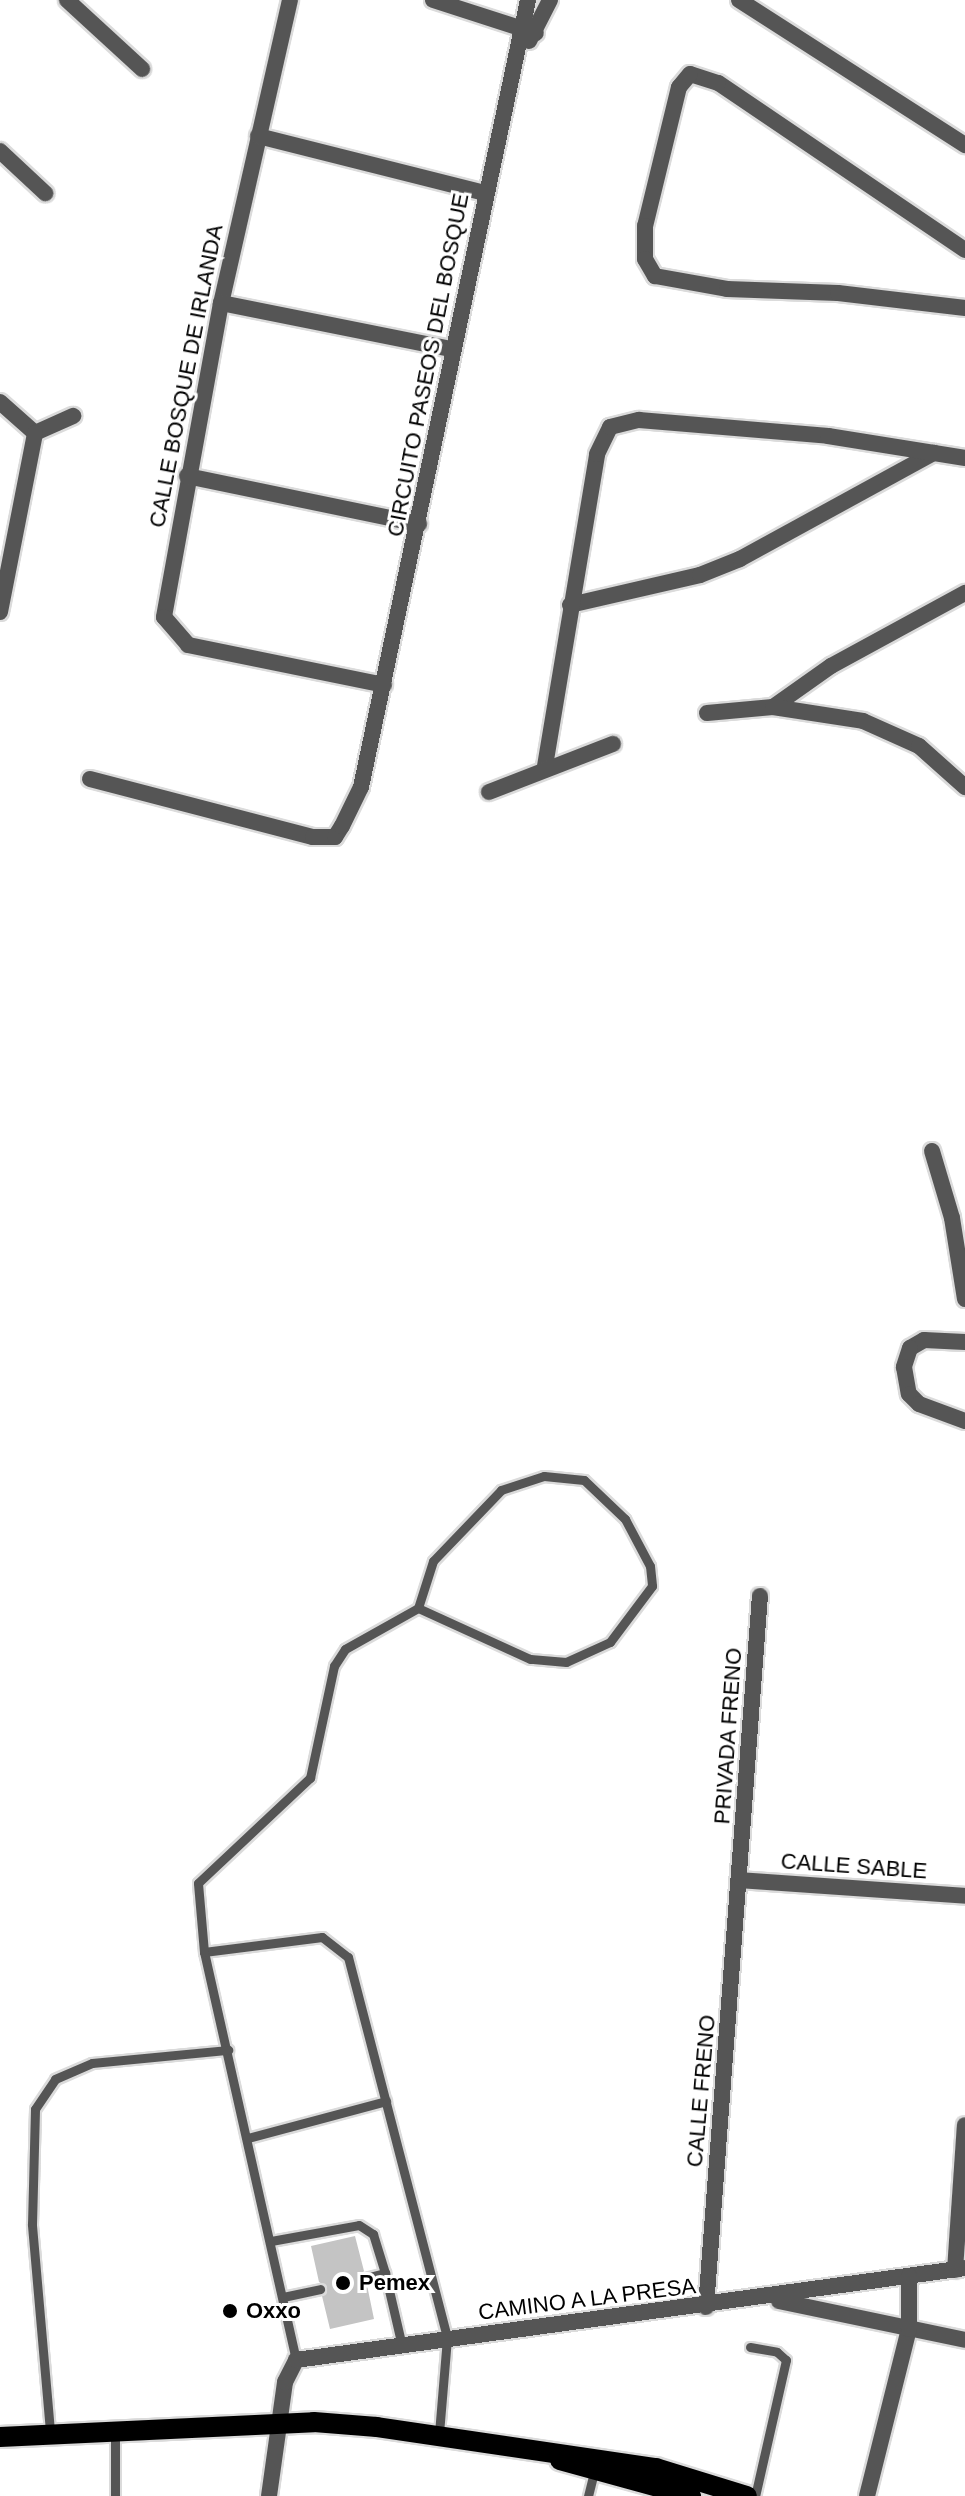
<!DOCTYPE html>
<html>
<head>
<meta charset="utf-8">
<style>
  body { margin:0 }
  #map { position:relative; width:965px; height:2496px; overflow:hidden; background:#fff; font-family:Helvetica,sans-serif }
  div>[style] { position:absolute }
  .building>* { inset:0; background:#c4c4c4 }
  .roads { filter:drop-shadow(2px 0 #dbdbdb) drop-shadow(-2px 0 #dbdbdb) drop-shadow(0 2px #dbdbdb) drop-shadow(0 -2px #dbdbdb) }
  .service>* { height:9px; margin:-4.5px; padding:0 4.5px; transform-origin:4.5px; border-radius:4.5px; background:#555 }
  .minor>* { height:16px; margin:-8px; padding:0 8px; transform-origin:8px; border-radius:8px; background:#555 }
  .tertiary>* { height:16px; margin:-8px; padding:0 8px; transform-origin:8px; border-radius:8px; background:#555 }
  .primary>* { height:20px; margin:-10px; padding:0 10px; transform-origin:10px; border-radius:10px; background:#000 }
  .dots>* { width:22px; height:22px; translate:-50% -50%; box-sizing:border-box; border:4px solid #fff; border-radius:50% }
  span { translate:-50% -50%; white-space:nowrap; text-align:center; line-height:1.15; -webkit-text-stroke:6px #fff; paint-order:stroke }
  .street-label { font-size:22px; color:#000 }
  .poi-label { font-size:22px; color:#000; font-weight:700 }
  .left { translate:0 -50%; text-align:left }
</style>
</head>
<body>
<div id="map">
  <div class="building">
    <i style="clip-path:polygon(355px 2236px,364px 2271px,358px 2279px,367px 2285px,374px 2319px,330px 2329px,322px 2296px,327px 2287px,319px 2282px,311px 2246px)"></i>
  </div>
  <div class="roads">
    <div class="service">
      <i style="left:204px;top:1952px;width:119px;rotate:-7.2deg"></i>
      <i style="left:322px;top:1937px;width:33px;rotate:38deg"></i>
      <i style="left:348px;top:1957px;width:394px;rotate:75.4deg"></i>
      <i style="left:447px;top:2338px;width:96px;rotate:94.8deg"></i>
      <i style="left:248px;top:2138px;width:143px;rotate:-15deg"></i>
      <i style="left:271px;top:2241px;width:89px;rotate:-10.3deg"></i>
      <i style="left:359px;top:2225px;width:17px;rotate:33deg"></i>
      <i style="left:373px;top:2234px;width:41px;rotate:72.9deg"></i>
      <i style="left:365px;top:2278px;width:21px;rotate:-14deg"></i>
      <i style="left:385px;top:2273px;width:71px;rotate:76.9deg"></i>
      <i style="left:283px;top:2297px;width:38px;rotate:-12deg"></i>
      <i style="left:750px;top:2347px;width:27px;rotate:10deg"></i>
      <i style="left:777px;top:2352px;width:12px;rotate:42deg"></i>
      <i style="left:786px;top:2360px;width:139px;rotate:102.8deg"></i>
      <i style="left:296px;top:2360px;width:418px;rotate:-102.7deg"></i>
      <i style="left:204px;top:1952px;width:69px;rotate:-95deg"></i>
      <i style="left:198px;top:1883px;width:154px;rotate:-43.2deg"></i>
      <i style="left:310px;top:1778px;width:115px;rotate:-77.9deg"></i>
      <i style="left:334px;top:1666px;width:20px;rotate:-57deg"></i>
      <i style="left:345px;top:1649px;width:84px;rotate:-29.3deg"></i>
      <i style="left:418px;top:1608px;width:49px;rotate:-72.3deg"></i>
      <i style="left:433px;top:1561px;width:98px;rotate:-46.2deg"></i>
      <i style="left:501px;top:1490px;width:45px;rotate:-18deg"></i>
      <i style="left:544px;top:1476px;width:40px;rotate:5.7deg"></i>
      <i style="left:584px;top:1480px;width:57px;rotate:43.6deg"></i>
      <i style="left:625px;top:1519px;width:53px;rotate:62deg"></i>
      <i style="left:650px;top:1566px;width:20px;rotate:84deg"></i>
      <i style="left:652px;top:1586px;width:70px;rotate:126.9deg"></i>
      <i style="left:610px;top:1642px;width:48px;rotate:155.6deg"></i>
      <i style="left:566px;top:1662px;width:36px;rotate:-175deg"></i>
      <i style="left:530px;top:1659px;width:123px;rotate:-155.5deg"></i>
      <i style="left:50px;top:2431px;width:208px;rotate:-95deg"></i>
      <i style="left:32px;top:2224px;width:115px;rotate:-88.5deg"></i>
      <i style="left:35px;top:2109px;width:36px;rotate:-56deg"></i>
      <i style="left:55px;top:2079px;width:40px;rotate:-23.4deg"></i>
      <i style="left:92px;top:2063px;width:137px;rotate:-5.5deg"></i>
      <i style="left:115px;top:2432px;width:64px;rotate:90deg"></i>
      <i style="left:588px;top:2496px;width:29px;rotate:-76deg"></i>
    </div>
    <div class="minor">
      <i style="left:67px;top:0;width:102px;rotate:42.6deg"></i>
      <i style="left:290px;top:0;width:311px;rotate:102.8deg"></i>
      <i style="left:221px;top:303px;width:319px;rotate:100.3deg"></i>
      <i style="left:164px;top:617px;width:37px;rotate:49deg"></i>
      <i style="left:188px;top:645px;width:200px;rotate:11.5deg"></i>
      <i style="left:433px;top:0;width:108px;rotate:17.8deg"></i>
      <i style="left:529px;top:41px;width:46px;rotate:-62.9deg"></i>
      <i style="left:258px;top:136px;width:234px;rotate:14.1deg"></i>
      <i style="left:0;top:151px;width:62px;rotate:43deg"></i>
      <i style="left:965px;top:250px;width:298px;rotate:-145.9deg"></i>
      <i style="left:718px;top:83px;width:29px;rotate:-162deg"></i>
      <i style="left:690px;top:74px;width:17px;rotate:130deg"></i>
      <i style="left:679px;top:87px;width:143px;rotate:103.7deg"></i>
      <i style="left:645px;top:226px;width:33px;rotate:90deg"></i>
      <i style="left:645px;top:259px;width:20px;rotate:60deg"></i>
      <i style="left:655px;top:276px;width:73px;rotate:10.2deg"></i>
      <i style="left:727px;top:289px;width:111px;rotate:2.1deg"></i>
      <i style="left:838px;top:293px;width:128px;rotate:6.7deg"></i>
      <i style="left:221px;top:303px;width:236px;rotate:11.3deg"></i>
      <i style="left:0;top:402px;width:47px;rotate:41.5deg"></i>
      <i style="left:35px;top:433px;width:42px;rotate:-24.1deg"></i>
      <i style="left:187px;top:476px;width:237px;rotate:11.7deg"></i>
      <i style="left:570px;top:605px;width:133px;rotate:-13deg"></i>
      <i style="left:700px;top:575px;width:43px;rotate:-21.8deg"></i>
      <i style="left:740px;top:559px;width:221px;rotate:-28.7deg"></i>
      <i style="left:0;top:612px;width:182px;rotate:-78.9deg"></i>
      <i style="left:773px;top:707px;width:71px;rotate:-35.3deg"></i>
      <i style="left:831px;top:666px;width:153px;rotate:-28.6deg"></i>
      <i style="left:707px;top:713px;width:66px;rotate:-5.2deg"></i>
      <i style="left:773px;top:707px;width:91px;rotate:8.8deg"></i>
      <i style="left:863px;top:721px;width:61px;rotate:24.1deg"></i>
      <i style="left:919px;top:746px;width:62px;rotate:41.7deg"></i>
      <i style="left:545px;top:766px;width:316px;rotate:-80.5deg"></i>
      <i style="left:597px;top:454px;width:30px;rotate:-64deg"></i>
      <i style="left:610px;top:427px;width:30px;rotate:-14deg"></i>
      <i style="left:639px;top:420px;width:190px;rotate:4.8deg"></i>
      <i style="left:828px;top:436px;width:139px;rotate:9.1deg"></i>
      <i style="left:90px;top:779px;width:230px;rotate:14.6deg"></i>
      <i style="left:313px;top:837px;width:22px"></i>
      <i style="left:335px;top:837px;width:13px;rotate:-58deg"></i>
      <i style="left:342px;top:826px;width:43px;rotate:-64deg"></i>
      <i style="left:361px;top:787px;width:805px;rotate:-78.02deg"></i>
      <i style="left:489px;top:792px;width:133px;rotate:-21.2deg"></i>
      <i style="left:932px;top:1151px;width:70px;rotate:73.4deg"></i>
      <i style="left:952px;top:1218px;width:82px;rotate:80.9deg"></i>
      <i style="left:965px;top:1342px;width:41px;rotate:-177.2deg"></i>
      <i style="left:924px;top:1340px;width:16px;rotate:150deg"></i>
      <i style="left:910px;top:1348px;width:20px;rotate:108deg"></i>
      <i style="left:904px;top:1367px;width:27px;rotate:80deg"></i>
      <i style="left:909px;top:1394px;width:14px;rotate:45deg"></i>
      <i style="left:919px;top:1404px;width:49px;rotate:20.3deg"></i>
      <i style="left:739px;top:1880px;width:227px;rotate:4deg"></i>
      <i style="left:955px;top:2270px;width:145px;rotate:-86.1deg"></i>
      <i style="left:779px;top:2301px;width:190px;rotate:11.8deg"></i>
      <i style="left:706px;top:2307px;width:713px;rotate:-85.66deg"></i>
      <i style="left:269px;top:2496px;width:115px;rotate:-82deg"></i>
      <i style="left:285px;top:2382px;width:25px;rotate:-63deg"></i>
      <i style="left:296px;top:2360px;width:675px;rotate:-7.83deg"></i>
      <i style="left:867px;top:2496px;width:172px;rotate:-75.9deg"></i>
      <i style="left:909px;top:2329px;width:53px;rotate:-90deg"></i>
    </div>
    <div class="tertiary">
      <i style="left:739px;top:0;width:269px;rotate:32.7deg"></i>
    </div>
    <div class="primary">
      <i style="left:0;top:2437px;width:314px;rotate:-2.7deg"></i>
      <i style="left:314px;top:2422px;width:63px;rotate:4.5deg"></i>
      <i style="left:377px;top:2427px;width:282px;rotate:8.4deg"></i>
      <i style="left:656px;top:2468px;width:95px;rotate:17.1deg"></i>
      <i style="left:560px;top:2460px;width:136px;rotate:15.4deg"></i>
    </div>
  </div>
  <div class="dots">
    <i style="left:343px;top:2283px;background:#000"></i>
    <i style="left:230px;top:2311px;background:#000"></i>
  </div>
  <div class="street-label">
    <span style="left:428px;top:365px;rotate:-79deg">CIRCUITO PASEOS DEL BOSQUE</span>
    <span style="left:186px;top:376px;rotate:-79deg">CALLE BOSQUE DE IRLANDA</span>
    <span style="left:728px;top:1736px;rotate:-86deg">PRIVADA FRENO</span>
    <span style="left:854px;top:1866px;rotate:4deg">CALLE SABLE</span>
    <span style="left:701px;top:2091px;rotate:-85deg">CALLE FRENO</span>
    <span style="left:587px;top:2299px;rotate:-7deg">CAMINO A LA PRESA</span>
  </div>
  <div class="poi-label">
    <span class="left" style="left:359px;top:2283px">Pemex</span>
    <span class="left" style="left:246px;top:2311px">Oxxo</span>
  </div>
</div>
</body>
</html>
